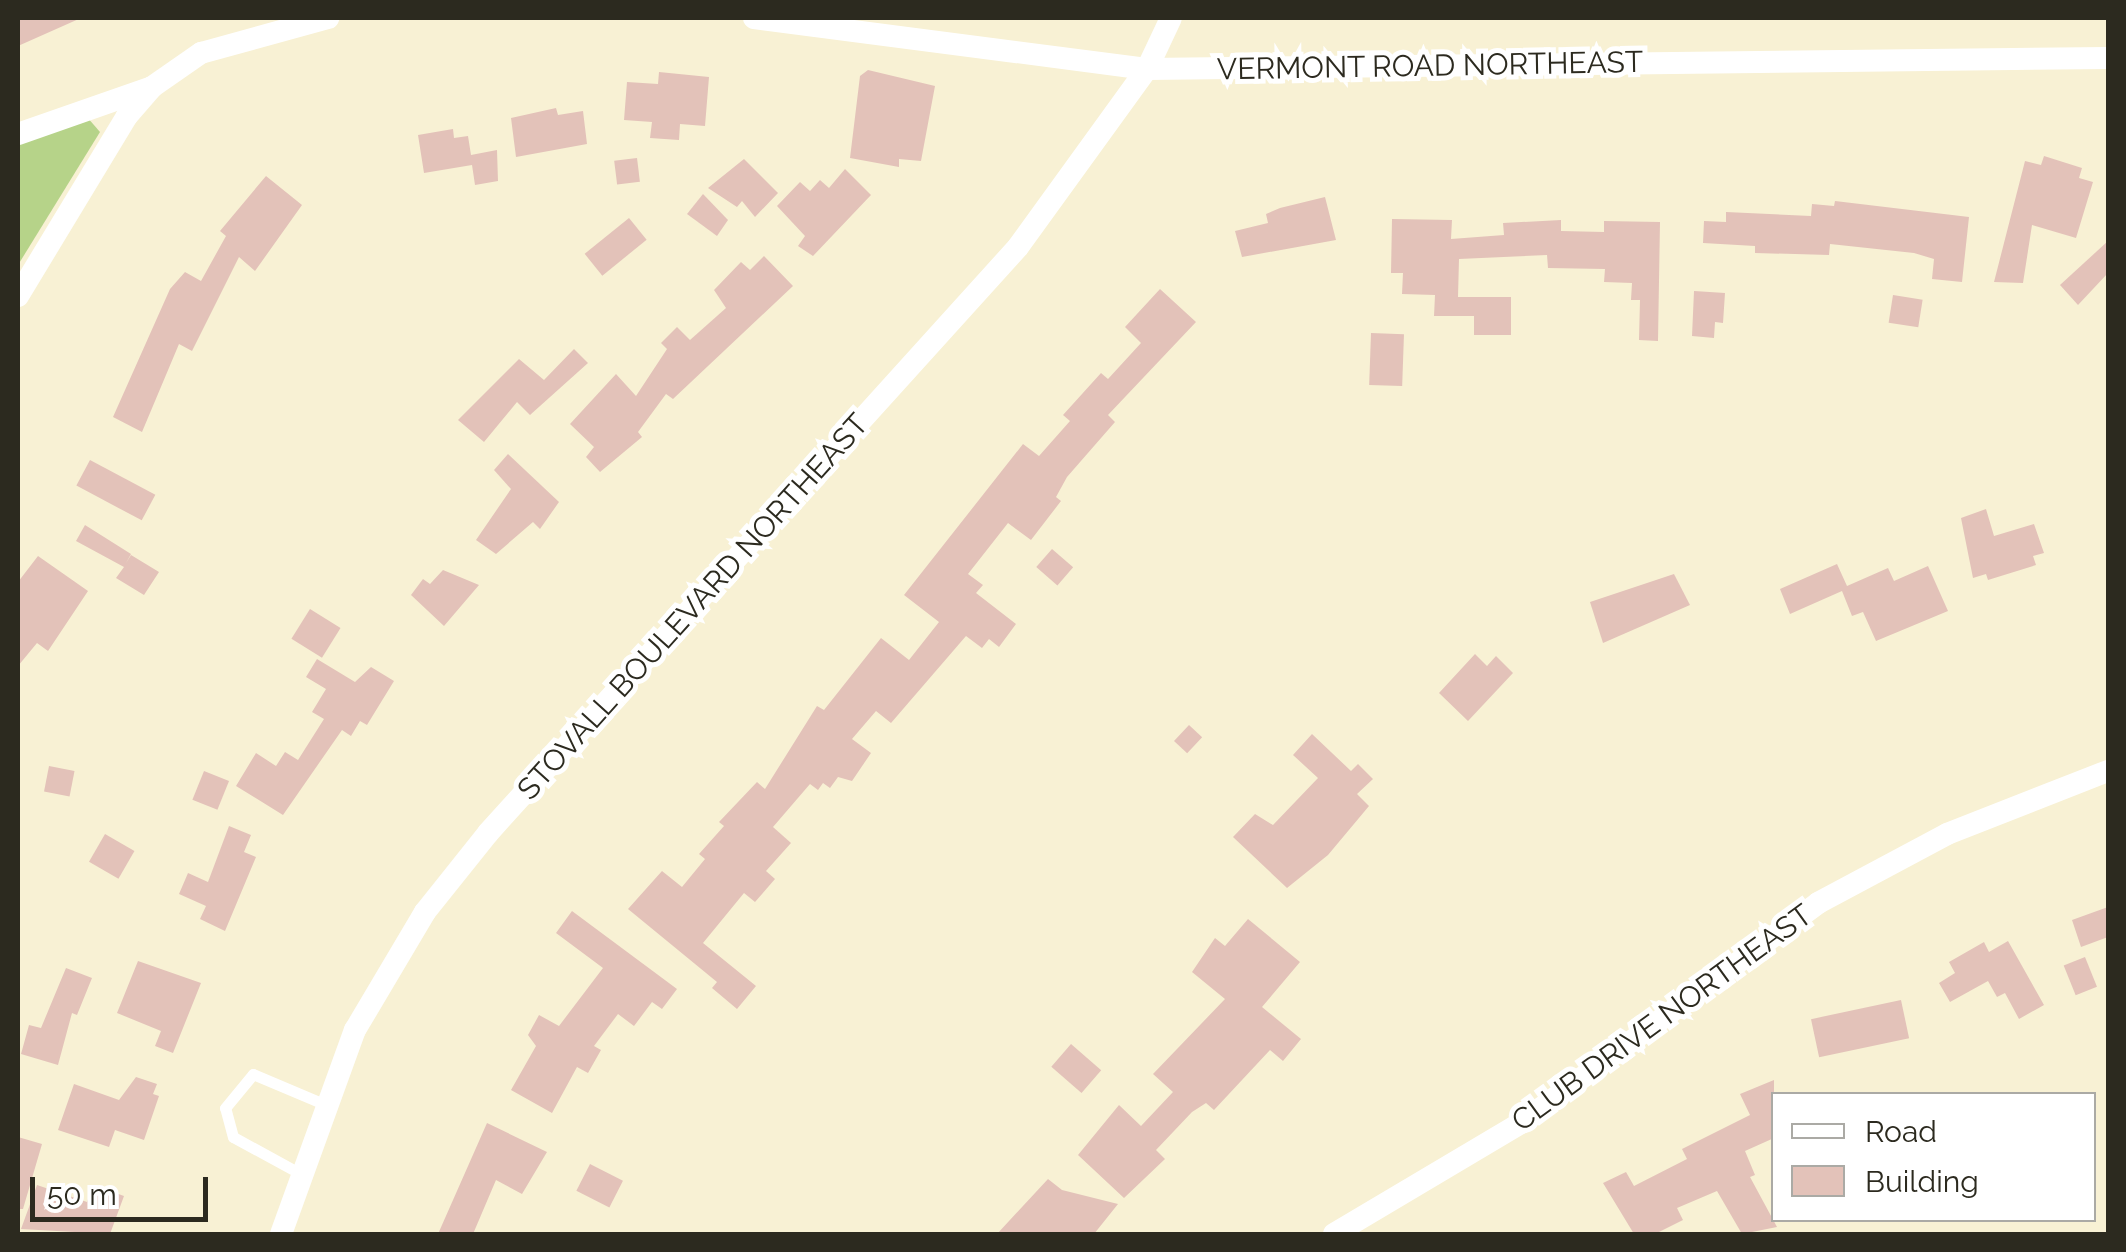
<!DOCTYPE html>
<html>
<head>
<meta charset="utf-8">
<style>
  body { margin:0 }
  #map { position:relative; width:2126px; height:1252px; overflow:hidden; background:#f8f1d4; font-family:Raleway,sans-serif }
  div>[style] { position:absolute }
  .green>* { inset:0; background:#b6d389 }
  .building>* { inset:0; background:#e3c2b9; transform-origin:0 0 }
  .service>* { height:11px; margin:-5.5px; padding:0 5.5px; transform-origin:5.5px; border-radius:5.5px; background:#fff }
  .minor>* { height:22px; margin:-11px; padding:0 11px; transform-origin:11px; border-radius:11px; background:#fff }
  span { translate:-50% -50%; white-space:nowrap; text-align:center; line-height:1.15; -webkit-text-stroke:10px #fff; paint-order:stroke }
  .street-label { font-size:30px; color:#2c2a1f }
  .frame { position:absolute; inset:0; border:20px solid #2c2a1f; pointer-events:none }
  .legend { position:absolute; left:1771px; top:1092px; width:325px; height:130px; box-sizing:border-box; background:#fff; border:2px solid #abaaa5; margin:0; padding:12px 18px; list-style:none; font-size:30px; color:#2c2a1f }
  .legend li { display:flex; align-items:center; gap:20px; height:50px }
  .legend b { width:50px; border:2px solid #abaaa5 }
  .scale { position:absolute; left:30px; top:1177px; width:178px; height:45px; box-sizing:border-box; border:5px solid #2c2a1f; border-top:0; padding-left:12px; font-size:30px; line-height:35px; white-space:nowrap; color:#2c2a1f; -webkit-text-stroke:8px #fff; paint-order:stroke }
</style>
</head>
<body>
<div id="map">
  <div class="green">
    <i style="clip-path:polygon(87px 117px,100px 132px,18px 265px,18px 143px)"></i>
  </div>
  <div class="building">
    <i style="clip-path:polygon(18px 18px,81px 18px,18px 46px)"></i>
    <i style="clip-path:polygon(868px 70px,935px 86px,921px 161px,899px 159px,899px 167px,850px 158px,860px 76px)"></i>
    <i style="clip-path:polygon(659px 72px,709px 77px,705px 126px,680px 124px,679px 140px,650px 138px,652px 122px,624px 120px,627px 82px,658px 84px)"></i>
    <i style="clip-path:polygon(556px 108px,558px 115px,583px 111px,587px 144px,516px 157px,511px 118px)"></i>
    <i style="clip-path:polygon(453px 129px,454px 138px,468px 136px,471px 155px,497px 150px,498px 181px,475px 185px,472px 165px,424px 173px,418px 135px)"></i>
    <i style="clip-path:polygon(2044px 156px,2082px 168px,2079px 178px,2093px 182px,2076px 238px,2032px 225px,2023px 283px,1994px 282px,2025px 161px,2041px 165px)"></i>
    <i style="left:637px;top:158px;width:24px;height:23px;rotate:83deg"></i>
    <i style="clip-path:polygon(744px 159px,778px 193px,755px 217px,742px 201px,737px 207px,708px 188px)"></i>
    <i style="clip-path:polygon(845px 169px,871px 195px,813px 256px,798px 246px,805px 236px,777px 206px,800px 182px,810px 191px,820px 180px,829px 188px)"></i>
    <i style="clip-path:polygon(266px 176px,302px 205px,255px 271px,239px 257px,192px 351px,179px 344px,142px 432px,113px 417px,170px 289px,185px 272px,201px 281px,226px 236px,220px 231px)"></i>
    <i style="clip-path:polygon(703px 194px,728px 220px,717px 236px,687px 214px)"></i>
    <i style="clip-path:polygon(1325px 197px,1336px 240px,1242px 257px,1235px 231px,1268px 223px,1266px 214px,1280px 208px)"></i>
    <i style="clip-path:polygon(1835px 201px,1969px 217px,1962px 282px,1932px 279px,1934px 259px,1914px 253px,1830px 244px,1829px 255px,1755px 253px,1755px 246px,1703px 243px,1704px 221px,1726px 222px,1726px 212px,1811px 216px,1812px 204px,1834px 206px)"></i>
    <i style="left:629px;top:218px;width:28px;height:57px;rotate:51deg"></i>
    <i style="clip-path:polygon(1392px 219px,1452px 220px,1451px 239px,1504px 235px,1503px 223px,1561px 220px,1561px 231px,1604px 232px,1604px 221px,1660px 222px,1658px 341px,1639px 340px,1640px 300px,1631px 300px,1632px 283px,1604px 282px,1605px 269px,1548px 268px,1547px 255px,1459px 259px,1458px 297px,1511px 297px,1511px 335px,1474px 335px,1474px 316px,1434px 316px,1435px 295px,1402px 294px,1403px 273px,1391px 273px)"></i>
    <i style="clip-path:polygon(2108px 241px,2108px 273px,2078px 305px,2060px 285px)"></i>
    <i style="clip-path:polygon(764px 256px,793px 286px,673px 399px,666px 394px,638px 432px,642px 437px,600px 472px,586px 457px,594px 447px,570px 424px,616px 374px,636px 396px,667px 349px,661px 343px,677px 327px,690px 340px,726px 308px,714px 290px,741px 262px,750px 270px)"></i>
    <i style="clip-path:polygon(1160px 289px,1196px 322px,1108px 415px,1115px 422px,1067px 477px,1056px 497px,1061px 501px,1031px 540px,1008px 523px,968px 574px,983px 585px,976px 593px,1016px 624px,999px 647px,989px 639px,982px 648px,966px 636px,891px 723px,876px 711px,852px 739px,871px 753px,852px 781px,838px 777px,830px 788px,823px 783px,818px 790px,810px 784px,773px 827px,791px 843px,766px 871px,775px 879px,755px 902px,744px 893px,703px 943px,756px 986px,737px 1009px,712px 988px,717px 982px,628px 909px,662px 871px,682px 887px,705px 859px,699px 854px,724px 826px,719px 822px,757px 782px,765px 789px,817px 706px,824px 710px,881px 638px,909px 660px,939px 622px,904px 595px,1023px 444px,1039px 456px,1070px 421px,1063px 415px,1101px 373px,1108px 379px,1141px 343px,1125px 327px)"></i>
    <i style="clip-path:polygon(1694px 291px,1725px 293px,1723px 323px,1715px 322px,1714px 338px,1692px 336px)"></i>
    <i style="left:1893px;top:295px;width:30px;height:28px;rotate:9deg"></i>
    <i style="left:1371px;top:333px;width:33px;height:52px;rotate:2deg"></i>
    <i style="clip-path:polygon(574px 349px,588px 363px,530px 415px,517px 402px,484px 442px,458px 420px,519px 359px,544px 380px)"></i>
    <i style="clip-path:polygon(508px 454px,559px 502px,540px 529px,533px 522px,496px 554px,476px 540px,511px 489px,494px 470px)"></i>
    <i style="left:90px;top:460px;width:74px;height:29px;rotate:28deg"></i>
    <i style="clip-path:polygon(1986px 509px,1994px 536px,2034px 524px,2044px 553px,2033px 556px,2036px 565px,1988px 580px,1986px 574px,1973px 578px,1961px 518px)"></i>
    <i style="clip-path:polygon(85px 525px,131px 554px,126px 563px,131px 555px,159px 572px,144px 595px,116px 578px,124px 567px,76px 541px)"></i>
    <i style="left:1052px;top:549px;width:28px;height:24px;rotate:41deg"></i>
    <i style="clip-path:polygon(38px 556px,88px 591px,48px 651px,37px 643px,18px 666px,18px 582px)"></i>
    <i style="clip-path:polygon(1837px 564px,1847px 586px,1888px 568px,1894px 581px,1928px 566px,1948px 611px,1876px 641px,1863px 612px,1852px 616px,1842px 591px,1790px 614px,1780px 589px)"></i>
    <i style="clip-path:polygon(443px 570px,479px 585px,444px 626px,411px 595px,423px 579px,430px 584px)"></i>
    <i style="clip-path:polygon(1674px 574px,1690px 605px,1603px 643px,1590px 602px)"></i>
    <i style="left:310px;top:609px;width:36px;height:35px;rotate:32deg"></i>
    <i style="clip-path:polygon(1475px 654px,1487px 666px,1496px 656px,1513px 673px,1468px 721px,1439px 693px)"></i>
    <i style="clip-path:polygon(317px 659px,355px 682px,371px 667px,394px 681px,367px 725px,360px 721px,351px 736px,342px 730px,283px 815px,236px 786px,256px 753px,276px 766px,285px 752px,298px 760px,324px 719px,312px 712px,326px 689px,306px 677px)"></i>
    <i style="left:1189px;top:725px;width:18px;height:22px;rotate:43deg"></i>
    <i style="clip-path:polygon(1312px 734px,1351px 771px,1358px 764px,1373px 779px,1357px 794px,1369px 806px,1328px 855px,1287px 888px,1233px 837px,1255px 814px,1273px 825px,1318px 778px,1293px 755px)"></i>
    <i style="left:49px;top:766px;width:26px;height:26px;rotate:11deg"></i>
    <i style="left:204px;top:771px;width:27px;height:31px;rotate:22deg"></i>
    <i style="clip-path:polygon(229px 826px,251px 835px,244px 852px,256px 857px,225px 931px,200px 919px,206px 906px,179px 894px,188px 873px,208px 882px)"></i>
    <i style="left:105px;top:834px;width:34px;height:32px;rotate:30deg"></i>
    <i style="clip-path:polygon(2108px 907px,2108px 937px,2081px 947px,2072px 920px)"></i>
    <i style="clip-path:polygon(572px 911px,677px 989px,662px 1009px,652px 1002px,634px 1026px,618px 1014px,594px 1046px,601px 1050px,588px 1073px,577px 1067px,552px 1113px,511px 1090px,536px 1046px,528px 1035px,539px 1015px,559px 1026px,603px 968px,556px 933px)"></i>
    <i style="clip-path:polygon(1248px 919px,1300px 962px,1262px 1007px,1301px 1039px,1283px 1061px,1270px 1050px,1214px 1110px,1206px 1103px,1192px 1112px,1156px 1150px,1165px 1159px,1124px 1198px,1078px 1155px,1119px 1105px,1141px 1126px,1173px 1092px,1153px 1074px,1225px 999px,1192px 972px,1215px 938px,1225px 946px)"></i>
    <i style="clip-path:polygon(2008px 941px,2044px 1005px,2019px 1019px,2005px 993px,1997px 997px,1988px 981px,1950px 1002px,1939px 983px,1955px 973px,1949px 962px,1984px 942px,1989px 952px)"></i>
    <i style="left:2085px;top:957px;width:32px;height:23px;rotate:68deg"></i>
    <i style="clip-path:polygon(138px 961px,201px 983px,173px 1053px,155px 1046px,161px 1031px,117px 1013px)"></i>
    <i style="clip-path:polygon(66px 968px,92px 978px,77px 1015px,72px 1013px,58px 1065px,21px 1054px,29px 1025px,41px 1028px)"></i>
    <i style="left:1901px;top:1000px;width:39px;height:92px;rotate:78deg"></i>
    <i style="left:1071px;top:1044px;width:40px;height:30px;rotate:41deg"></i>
    <i style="clip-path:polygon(136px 1077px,157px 1084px,153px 1094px,159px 1096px,144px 1140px,115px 1130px,109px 1147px,58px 1130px,74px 1084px,119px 1100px)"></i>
    <i style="clip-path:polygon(1774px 1080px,1774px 1138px,1745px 1151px,1755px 1175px,1750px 1177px,1777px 1227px,1742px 1234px,1717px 1191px,1677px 1208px,1683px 1220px,1655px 1234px,1634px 1234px,1603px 1183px,1626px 1172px,1634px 1186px,1687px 1159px,1682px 1149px,1750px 1115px,1740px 1094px)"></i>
    <i style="clip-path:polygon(487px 1123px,547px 1152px,522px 1194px,496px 1180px,473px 1234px,438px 1234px)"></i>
    <i style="clip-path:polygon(18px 1137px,42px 1144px,23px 1209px,18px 1209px)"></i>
    <i style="left:590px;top:1164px;width:37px;height:30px;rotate:27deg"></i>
    <i style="clip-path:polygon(1048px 1179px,1062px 1190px,1118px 1204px,1094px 1234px,997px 1234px)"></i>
    <i style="clip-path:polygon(37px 1185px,87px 1202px,93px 1185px,124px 1196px,110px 1234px,21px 1229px)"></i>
  </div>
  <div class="service">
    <i style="left:301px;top:1174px;width:77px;rotate:-151.4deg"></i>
    <i style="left:233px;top:1137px;width:30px;rotate:-105deg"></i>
    <i style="left:225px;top:1108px;width:44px;rotate:-50.5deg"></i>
    <i style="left:253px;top:1074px;width:77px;rotate:22.9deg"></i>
  </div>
  <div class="minor">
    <i style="left:754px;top:18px;width:396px;rotate:7.4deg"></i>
    <i style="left:1147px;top:69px;width:961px;rotate:-0.66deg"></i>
    <i style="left:18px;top:134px;width:142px;rotate:-19.3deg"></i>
    <i style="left:152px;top:87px;width:60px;rotate:-34.8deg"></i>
    <i style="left:201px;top:53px;width:132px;rotate:-15.4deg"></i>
    <i style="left:18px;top:296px;width:210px;rotate:-58.8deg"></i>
    <i style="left:127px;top:116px;width:38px;rotate:-49deg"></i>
    <i style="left:281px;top:1234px;width:217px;rotate:-70.1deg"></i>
    <i style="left:355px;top:1030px;width:137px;rotate:-59.3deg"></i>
    <i style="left:425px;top:912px;width:101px;rotate:-51.4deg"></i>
    <i style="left:488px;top:833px;width:790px;rotate:-47.87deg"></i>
    <i style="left:1018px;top:247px;width:220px;rotate:-54.1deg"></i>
    <i style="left:1147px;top:69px;width:56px;rotate:-64.8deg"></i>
    <i style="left:1334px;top:1234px;width:217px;rotate:-30.7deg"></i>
    <i style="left:1521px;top:1123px;width:370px;rotate:-36.5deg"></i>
    <i style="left:1818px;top:903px;width:146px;rotate:-28.1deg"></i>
    <i style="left:1947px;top:834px;width:173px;rotate:-21.4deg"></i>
  </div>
  <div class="street-label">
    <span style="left:1430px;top:66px;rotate:-1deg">VERMONT ROAD NORTHEAST</span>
    <span style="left:693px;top:607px;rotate:-48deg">STOVALL BOULEVARD NORTHEAST</span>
    <span style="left:1662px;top:1018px;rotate:-36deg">CLUB DRIVE NORTHEAST</span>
  </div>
  <div class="frame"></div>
  <ul class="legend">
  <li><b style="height:12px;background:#fff"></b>Road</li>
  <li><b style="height:28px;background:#e3c2b9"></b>Building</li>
  </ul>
  <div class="scale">50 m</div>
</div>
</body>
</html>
